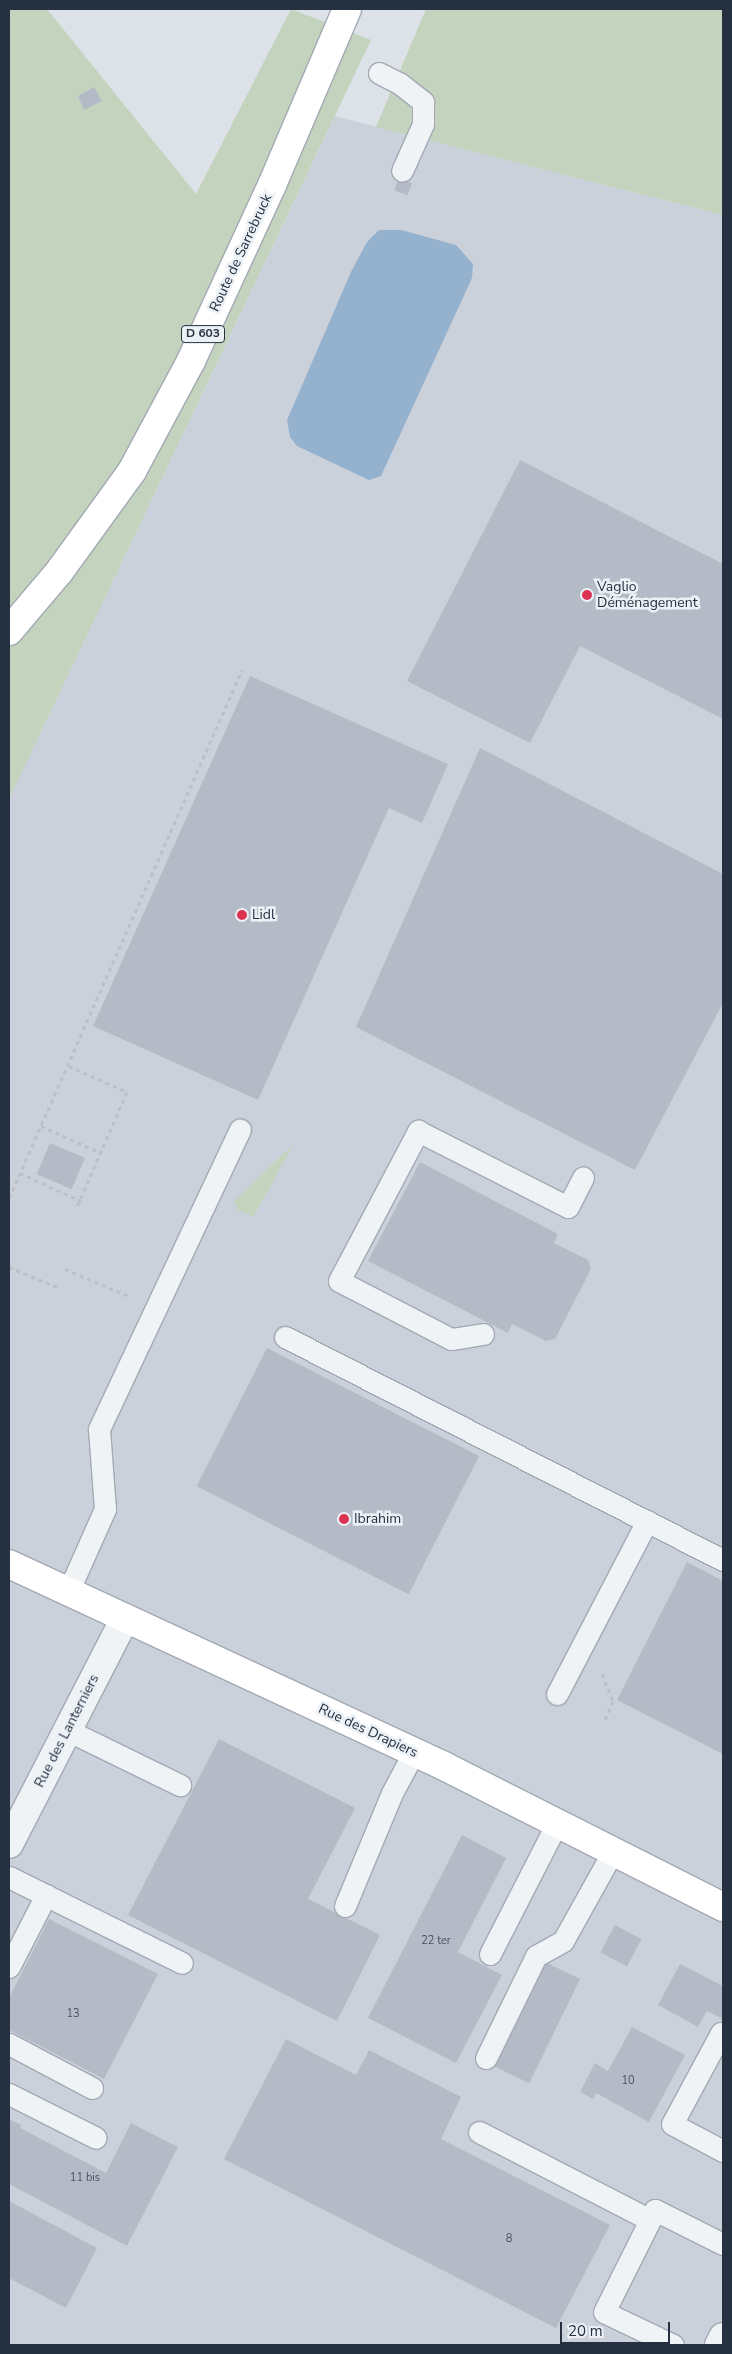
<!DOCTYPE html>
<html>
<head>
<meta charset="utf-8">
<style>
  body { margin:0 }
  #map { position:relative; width:732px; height:2354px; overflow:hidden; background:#dde2e9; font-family:"Nunito Sans",sans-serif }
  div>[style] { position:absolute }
  .built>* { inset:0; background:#cbd1db }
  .green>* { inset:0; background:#c3d3bd }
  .water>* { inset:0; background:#94b1cd }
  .building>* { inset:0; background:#b4bbc6; transform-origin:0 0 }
  .path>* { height:3px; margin-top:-1.5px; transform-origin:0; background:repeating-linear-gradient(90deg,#bbc0c7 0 4px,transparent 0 8px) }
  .roads { filter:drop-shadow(1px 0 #a2a9b3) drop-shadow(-1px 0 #a2a9b3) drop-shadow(0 1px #a2a9b3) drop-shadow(0 -1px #a2a9b3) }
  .lane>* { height:21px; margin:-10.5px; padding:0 10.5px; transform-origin:10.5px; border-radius:10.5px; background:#f0f3f6 }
  .street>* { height:28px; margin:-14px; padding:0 14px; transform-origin:14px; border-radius:14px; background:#f0f3f6 }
  .secondary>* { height:28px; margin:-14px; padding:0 14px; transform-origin:14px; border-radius:14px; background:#fff }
  .primary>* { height:28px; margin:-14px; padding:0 14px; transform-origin:14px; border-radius:14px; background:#fff }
  .dots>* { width:14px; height:14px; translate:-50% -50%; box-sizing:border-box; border:2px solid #ecf1f6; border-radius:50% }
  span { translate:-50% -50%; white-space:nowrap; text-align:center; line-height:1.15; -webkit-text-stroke:5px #ecf1f6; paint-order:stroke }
  .number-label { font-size:11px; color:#495362 }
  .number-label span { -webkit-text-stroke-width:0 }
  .shield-label span { padding:1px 4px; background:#ecf1f6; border:1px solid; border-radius:4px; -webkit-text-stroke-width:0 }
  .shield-label { font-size:12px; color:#253041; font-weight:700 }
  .street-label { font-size:14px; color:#253041 }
  .poi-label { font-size:14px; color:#253041 }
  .left { translate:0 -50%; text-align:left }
  .frame { position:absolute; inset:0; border:10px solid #253041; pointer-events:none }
  .scale { position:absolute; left:560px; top:2322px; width:110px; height:22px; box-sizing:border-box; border:2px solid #253041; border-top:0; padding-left:6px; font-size:15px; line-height:18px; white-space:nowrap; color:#253041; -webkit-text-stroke:4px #ecf1f6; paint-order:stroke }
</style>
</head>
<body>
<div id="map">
  <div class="built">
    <i style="clip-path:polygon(335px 116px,723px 215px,723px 2345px,9px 2345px,9px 799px)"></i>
  </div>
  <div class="green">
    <i style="clip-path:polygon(9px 9px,47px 9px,196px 194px,291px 9px,371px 40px,9px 799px)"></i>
    <i style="clip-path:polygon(426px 9px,723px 9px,723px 215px,376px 127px)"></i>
    <i style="clip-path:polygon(294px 1144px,253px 1217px,238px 1210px,234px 1201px)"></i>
  </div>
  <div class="water">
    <i style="clip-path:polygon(379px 230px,401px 230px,456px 245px,473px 264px,472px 278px,381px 476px,369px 480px,297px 446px,290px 437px,287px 420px,351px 272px,367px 242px)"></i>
  </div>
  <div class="building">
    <i style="clip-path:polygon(94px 87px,102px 101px,84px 110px,78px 96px)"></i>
    <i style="left:399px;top:178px;width:14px;height:13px;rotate:21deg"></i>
    <i style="clip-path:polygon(520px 460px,723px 564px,723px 719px,580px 646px,530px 743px,407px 681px)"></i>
    <i style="clip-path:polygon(250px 676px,448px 764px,422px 823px,389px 808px,258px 1100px,93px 1026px)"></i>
    <i style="clip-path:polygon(480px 748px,723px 874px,723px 1003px,635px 1170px,356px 1027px)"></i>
    <i style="left:50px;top:1143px;width:38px;height:34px;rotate:23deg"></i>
    <i style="clip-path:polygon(420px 1162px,558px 1234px,554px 1243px,588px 1260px,591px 1269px,555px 1339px,546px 1341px,512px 1324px,508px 1333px,368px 1261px)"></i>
    <i style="left:267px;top:1348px;width:238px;height:155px;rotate:27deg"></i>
    <i style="clip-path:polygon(687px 1562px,723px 1581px,723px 1754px,617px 1700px)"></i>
    <i style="clip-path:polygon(219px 1739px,355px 1808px,308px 1899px,380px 1935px,337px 2021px,128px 1915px)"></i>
    <i style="clip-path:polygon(462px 1835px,506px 1858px,458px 1952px,502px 1975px,456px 2063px,368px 2018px)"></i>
    <i style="clip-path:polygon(49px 1919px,158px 1974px,104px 2079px,9px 2030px,9px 1998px)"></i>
    <i style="left:615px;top:1925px;width:30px;height:31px;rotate:28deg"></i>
    <i style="left:545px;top:1962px;width:39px;height:116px;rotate:26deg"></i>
    <i style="clip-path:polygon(680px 1964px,723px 1986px,723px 2019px,707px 2011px,698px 2027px,658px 2005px)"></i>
    <i style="clip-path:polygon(632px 2027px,685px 2055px,649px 2122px,596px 2093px,593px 2099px,580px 2092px,595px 2063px,608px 2071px)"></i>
    <i style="clip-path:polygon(286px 2039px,356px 2075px,369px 2050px,461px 2097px,441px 2139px,610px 2225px,556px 2328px,224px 2159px)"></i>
    <i style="clip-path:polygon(9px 2119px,21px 2125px,20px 2128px,106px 2173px,131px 2123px,178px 2147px,127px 2246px,9px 2184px)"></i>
    <i style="clip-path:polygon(9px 2201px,97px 2248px,66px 2308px,9px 2278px)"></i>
  </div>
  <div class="path">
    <i style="left:69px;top:1066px;width:64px;rotate:24.1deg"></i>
    <i style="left:127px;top:1092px;width:128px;rotate:113.6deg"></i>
    <i style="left:41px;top:1126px;width:66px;rotate:24.2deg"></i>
    <i style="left:20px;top:1173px;width:67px;rotate:24.7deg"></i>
    <i style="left:9px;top:1198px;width:577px;rotate:-66.19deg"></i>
    <i style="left:9px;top:1267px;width:52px;rotate:22.6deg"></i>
    <i style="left:65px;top:1269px;width:69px;rotate:22.9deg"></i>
    <i style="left:602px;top:1674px;width:29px;rotate:68deg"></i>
    <i style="left:613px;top:1701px;width:21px;rotate:113deg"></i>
  </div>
  <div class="roads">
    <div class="lane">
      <i style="left:379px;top:73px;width:22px;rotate:27deg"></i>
      <i style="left:399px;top:83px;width:31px;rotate:38deg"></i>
      <i style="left:423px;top:102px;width:22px;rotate:90deg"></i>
      <i style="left:423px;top:124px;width:51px;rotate:114.1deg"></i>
      <i style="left:483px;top:1334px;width:32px;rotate:171deg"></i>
      <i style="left:451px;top:1339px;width:126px;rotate:-152.6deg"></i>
      <i style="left:339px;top:1281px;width:170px;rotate:-62.2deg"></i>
      <i style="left:418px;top:1131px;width:168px;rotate:26.9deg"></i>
      <i style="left:568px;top:1207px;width:33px;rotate:-63deg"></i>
      <i style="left:285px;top:1337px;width:492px;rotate:27deg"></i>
      <i style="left:68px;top:1592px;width:91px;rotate:-66deg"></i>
      <i style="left:105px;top:1509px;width:80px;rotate:-94.3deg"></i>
      <i style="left:99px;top:1429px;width:331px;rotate:-64.8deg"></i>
      <i style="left:557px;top:1694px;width:195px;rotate:-62.5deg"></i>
      <i style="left:67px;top:1730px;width:126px;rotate:26deg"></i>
      <i style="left:9px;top:1877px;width:193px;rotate:26.4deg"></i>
      <i style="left:345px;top:1906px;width:122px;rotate:-67.4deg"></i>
      <i style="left:392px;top:1793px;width:47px;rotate:-61.8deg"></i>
      <i style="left:490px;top:1954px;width:147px;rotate:-62.9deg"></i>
      <i style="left:9px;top:1967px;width:81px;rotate:-62.8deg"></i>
      <i style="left:723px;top:2035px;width:3px;rotate:-135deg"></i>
      <i style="left:721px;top:2033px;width:103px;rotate:118.3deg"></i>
      <i style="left:672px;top:2124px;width:58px;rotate:27.9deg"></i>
      <i style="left:9px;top:2044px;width:94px;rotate:27.9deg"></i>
      <i style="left:486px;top:2058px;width:114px;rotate:-63.9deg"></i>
      <i style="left:536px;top:1956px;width:31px;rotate:-29deg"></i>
      <i style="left:563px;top:1941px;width:103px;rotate:-60.9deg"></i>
      <i style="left:9px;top:2094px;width:97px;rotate:26.8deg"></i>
      <i style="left:479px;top:2132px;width:192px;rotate:27.2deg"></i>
      <i style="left:673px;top:2345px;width:76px;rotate:-154.4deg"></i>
      <i style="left:604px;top:2312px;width:114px;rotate:-63.4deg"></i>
      <i style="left:655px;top:2210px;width:76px;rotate:26.6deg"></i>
    </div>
    <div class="street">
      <i style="left:9px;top:1844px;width:254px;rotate:-62.8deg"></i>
      <i style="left:719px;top:2345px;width:9px;rotate:-63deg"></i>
    </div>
    <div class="secondary">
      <i style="left:9px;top:1564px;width:480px;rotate:24.9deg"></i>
      <i style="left:444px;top:1766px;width:313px;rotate:26.8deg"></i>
    </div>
    <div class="primary">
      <i style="left:9px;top:631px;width:77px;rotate:-49.7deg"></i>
      <i style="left:59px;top:572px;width:125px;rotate:-54.1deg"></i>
      <i style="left:132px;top:471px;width:125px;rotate:-61.8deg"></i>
      <i style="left:191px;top:361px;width:194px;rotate:-65.3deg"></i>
      <i style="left:272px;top:185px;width:191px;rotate:-66.9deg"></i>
    </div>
  </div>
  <div class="dots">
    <i style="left:587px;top:595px;background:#dd3352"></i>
    <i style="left:242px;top:915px;background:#dd3352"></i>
    <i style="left:344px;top:1519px;background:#dd3352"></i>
  </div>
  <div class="number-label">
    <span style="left:436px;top:1941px">22 ter</span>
    <span style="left:73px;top:2014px">13</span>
    <span style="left:628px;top:2081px">10</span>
    <span style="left:85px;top:2178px">11 bis</span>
    <span style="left:509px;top:2239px">8</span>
  </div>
  <div class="shield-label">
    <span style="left:203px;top:334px">D 603</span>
  </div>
  <div class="street-label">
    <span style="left:241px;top:253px;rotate:-65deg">Route de Sarrebruck</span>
    <span style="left:67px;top:1731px;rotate:-63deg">Rue des Lanterniers</span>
    <span style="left:368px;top:1731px;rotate:25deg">Rue des Drapiers</span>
  </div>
  <div class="poi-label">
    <span class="left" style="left:597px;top:595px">Vaglio<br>Déménagement</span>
    <span class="left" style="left:252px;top:915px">Lidl</span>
    <span class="left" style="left:354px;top:1519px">Ibrahim</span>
  </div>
  <div class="frame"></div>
  <div class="scale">20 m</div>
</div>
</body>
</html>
